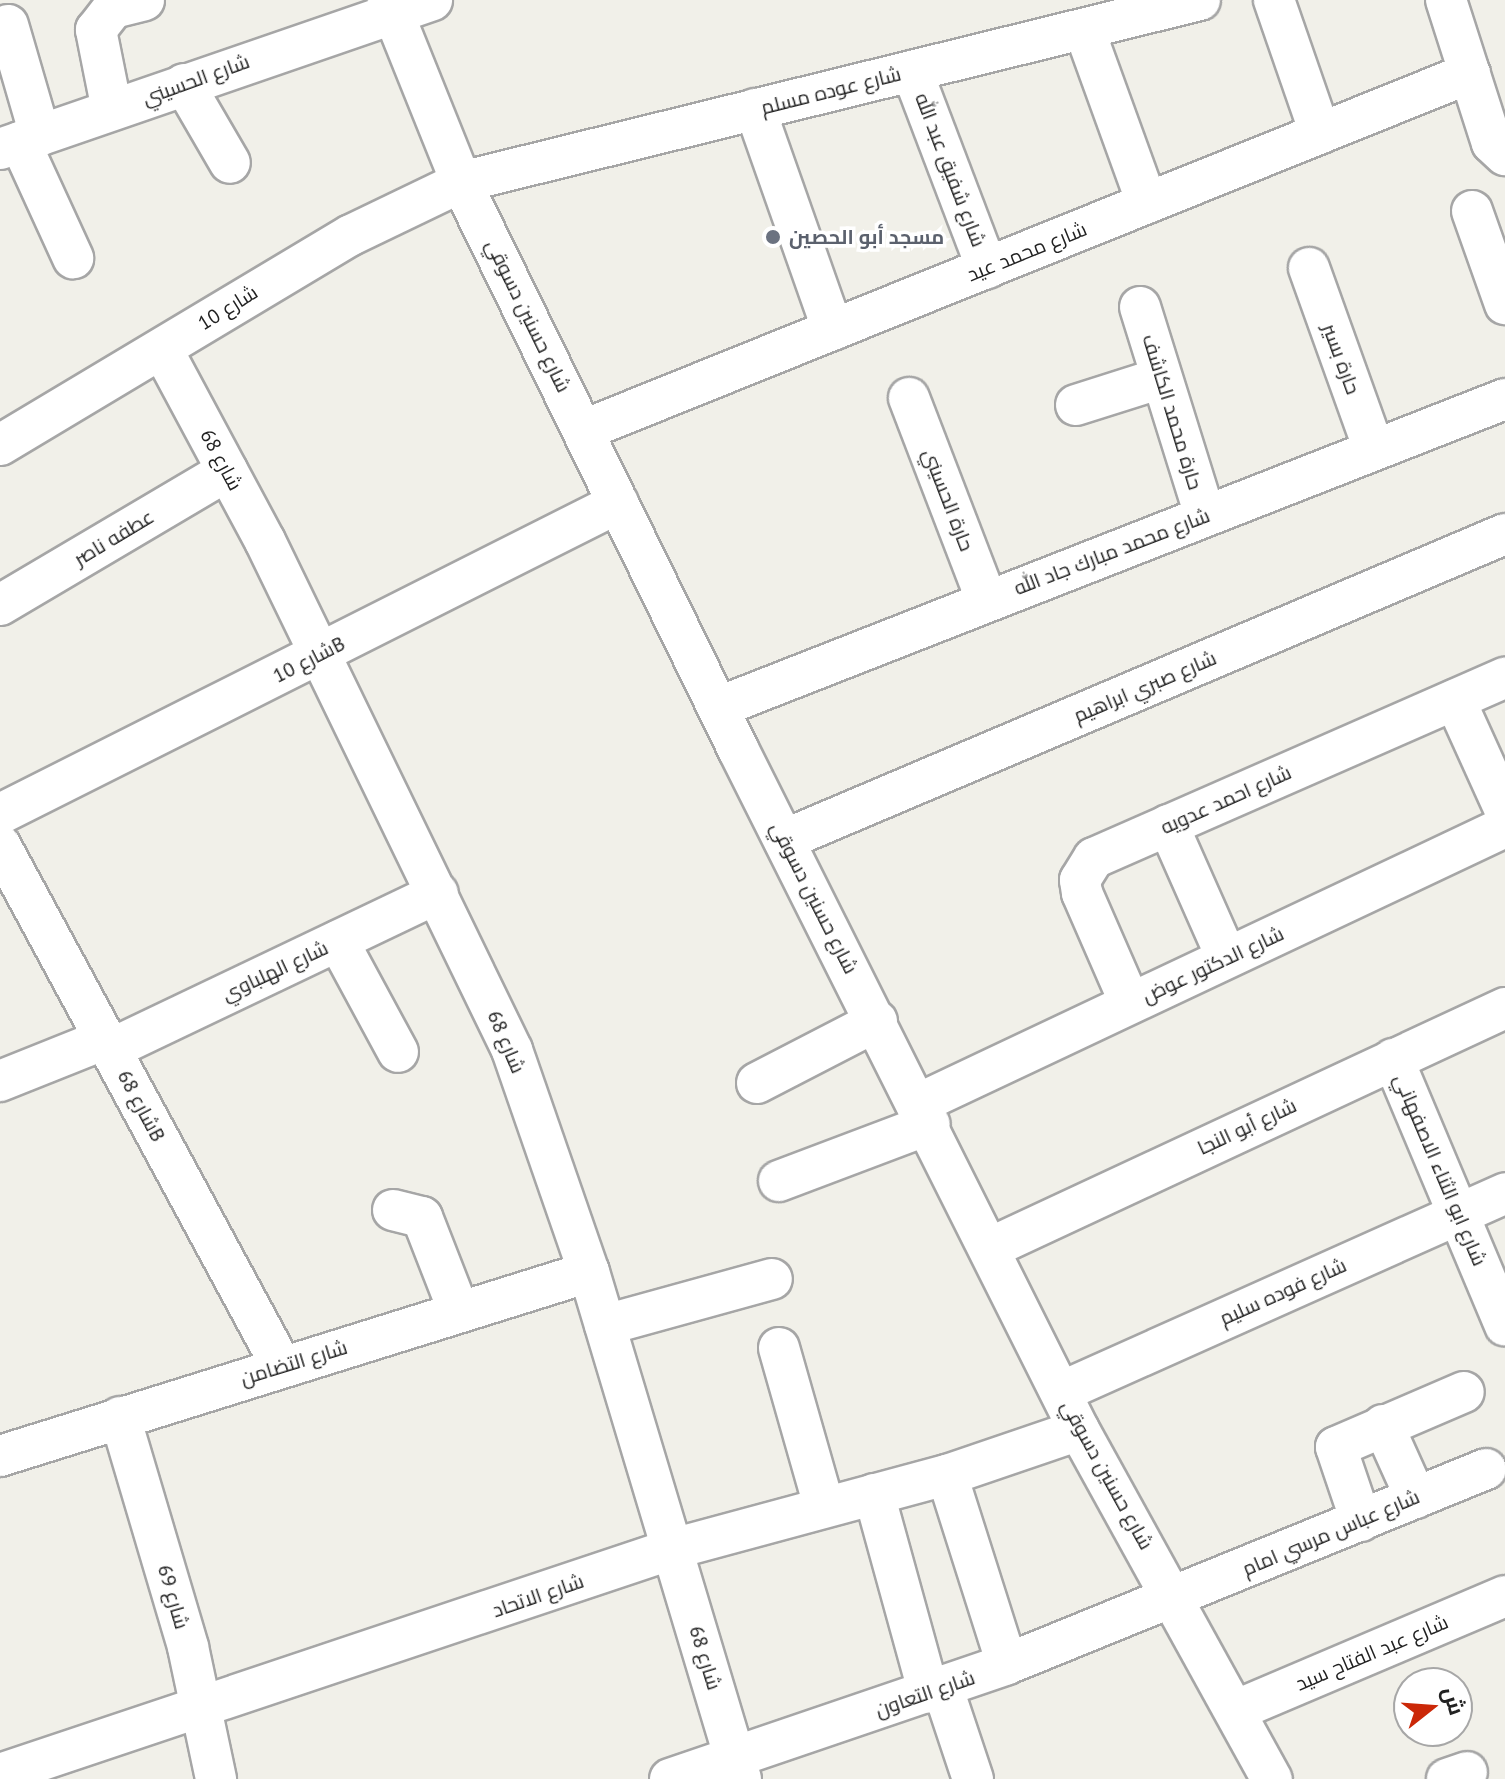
<!DOCTYPE html>
<html>
<head>
<meta charset="utf-8">
<style>
  body { margin:0 }
  #map { position:relative; width:1505px; height:1779px; overflow:hidden; background:#f1f0e9; font-family:"PT Sans",Cairo,sans-serif }
  div>[style] { position:absolute }
  .roads { filter:drop-shadow(2px 0 #a6a6a6) drop-shadow(-2px 0 #a6a6a6) drop-shadow(0 2px #a6a6a6) drop-shadow(0 -2px #a6a6a6) }
  .minor>* { height:40px; margin:-20px; padding:0 20px; transform-origin:20px; border-radius:20px; background:#fff }
  .dots>* { width:22px; height:22px; translate:-50% -50%; box-sizing:border-box; border:4px solid #fff; border-radius:50% }
  span { translate:-50% -50%; white-space:nowrap; text-align:center; line-height:1.15; -webkit-text-stroke:7px #fff; paint-order:stroke }
  .street-label { font-size:20px; color:#222 }
  .worship-label { font-size:20px; color:#5b616d; font-weight:700 }
  .left { translate:0 -50%; text-align:left }
  .north { position:absolute; left:1393px; top:1667px; width:80px; height:80px; box-sizing:border-box; background:#fff; border:2px solid #a7a7a7; border-radius:50%; rotate:73deg; font-size:22px; font-weight:700; line-height:32px; text-align:center; color:#222 }
  .north::after { content:''; display:block; margin:auto; width:28px; height:36px; background:#cb2808; clip-path:polygon(50% 0,100% 100%,50% 72%,0 100%) }
</style>
</head>
<body>
<div id="map">
  <div class="roads">
    <div class="minor">
      <i style="left:388px;top:0;width:196px;rotate:68.1deg"></i>
      <i style="left:461px;top:182px;width:631px;rotate:63.96deg"></i>
      <i style="left:738px;top:749px;width:762px;rotate:63.4deg"></i>
      <i style="left:1079px;top:1430px;width:399px;rotate:61.1deg"></i>
      <i style="left:1274px;top:0;width:141px;rotate:70.9deg"></i>
      <i style="left:1446px;top:0;width:150px;rotate:72.2deg"></i>
      <i style="left:1492px;top:143px;width:18px;rotate:43deg"></i>
      <i style="left:8px;top:25px;width:115px;rotate:73.8deg"></i>
      <i style="left:1084px;top:29px;width:185px;rotate:70.1deg"></i>
      <i style="left:912px;top:71px;width:211px;rotate:69.2deg"></i>
      <i style="left:184px;top:84px;width:91px;rotate:59.8deg"></i>
      <i style="left:755px;top:109px;width:234px;rotate:70.6deg"></i>
      <i style="left:112px;top:110px;width:82px;rotate:-101.3deg"></i>
      <i style="left:96px;top:30px;width:28px;rotate:-52deg"></i>
      <i style="left:113px;top:8px;width:32px;rotate:-14deg"></i>
      <i style="left:20px;top:142px;width:128px;rotate:65.4deg"></i>
      <i style="left:0;top:149px;width:457px;rotate:-19deg"></i>
      <i style="left:1472px;top:211px;width:99px;rotate:70.5deg"></i>
      <i style="left:1309px;top:268px;width:193px;rotate:70.3deg"></i>
      <i style="left:1140px;top:307px;width:219px;rotate:72.7deg"></i>
      <i style="left:162px;top:349px;width:218px;rotate:61.8deg"></i>
      <i style="left:265px;top:541px;width:566px;rotate:64.11deg"></i>
      <i style="left:512px;top:1050px;width:235px;rotate:70.9deg"></i>
      <i style="left:589px;top:1272px;width:529px;rotate:73.31deg"></i>
      <i style="left:909px;top:398px;width:217px;rotate:69deg"></i>
      <i style="left:1076px;top:405px;width:89px;rotate:-17.6deg"></i>
      <i style="left:584px;top:430px;width:955px;rotate:-21.95deg"></i>
      <i style="left:0;top:445px;width:409px;rotate:-30.9deg"></i>
      <i style="left:351px;top:235px;width:122px;rotate:-25.7deg"></i>
      <i style="left:461px;top:182px;width:761px;rotate:-13.84deg"></i>
      <i style="left:0;top:605px;width:264px;rotate:-30.6deg"></i>
      <i style="left:1455px;top:700px;width:121px;rotate:65.6deg"></i>
      <i style="left:719px;top:707px;width:844px;rotate:-21.4deg"></i>
      <i style="left:0;top:814px;width:692px;rotate:-26.71deg"></i>
      <i style="left:1168px;top:825px;width:145px;rotate:66.1deg"></i>
      <i style="left:784px;top:840px;width:783px;rotate:-23deg"></i>
      <i style="left:0;top:845px;width:593px;rotate:61.62deg"></i>
      <i style="left:338px;top:941px;width:126px;rotate:61.6deg"></i>
      <i style="left:1130px;top:1003px;width:120px;rotate:-113.6deg"></i>
      <i style="left:1082px;top:893px;width:13px;rotate:-99deg"></i>
      <i style="left:1080px;top:880px;width:26px;rotate:-58deg"></i>
      <i style="left:1094px;top:858px;width:449px;rotate:-23.7deg"></i>
      <i style="left:111px;top:1049px;width:362px;rotate:-25.5deg"></i>
      <i style="left:1393px;top:1059px;width:289px;rotate:67.2deg"></i>
      <i style="left:0;top:1081px;width:113px;rotate:-21.8deg"></i>
      <i style="left:757px;top:1083px;width:135px;rotate:-27.3deg"></i>
      <i style="left:920px;top:1103px;width:647px;rotate:-25.26deg"></i>
      <i style="left:779px;top:1181px;width:161px;rotate:-20.7deg"></i>
      <i style="left:393px;top:1210px;width:30px;rotate:14deg"></i>
      <i style="left:422px;top:1217px;width:102px;rotate:68.7deg"></i>
      <i style="left:990px;top:1248px;width:568px;rotate:-24.99deg"></i>
      <i style="left:605px;top:1325px;width:173px;rotate:-15.4deg"></i>
      <i style="left:779px;top:1348px;width:164px;rotate:74.1deg"></i>
      <i style="left:1061px;top:1392px;width:487px;rotate:-24.1deg"></i>
      <i style="left:120px;top:1417px;width:240px;rotate:73.5deg"></i>
      <i style="left:188px;top:1647px;width:135px;rotate:78deg"></i>
      <i style="left:1383px;top:1425px;width:80px;rotate:65.7deg"></i>
      <i style="left:0;top:1456px;width:617px;rotate:-17.35deg"></i>
      <i style="left:947px;top:1475px;width:198px;rotate:72.4deg"></i>
      <i style="left:874px;top:1494px;width:206px;rotate:74.6deg"></i>
      <i style="left:1361px;top:1521px;width:78px;rotate:-108.7deg"></i>
      <i style="left:1336px;top:1447px;width:139px;rotate:-23.3deg"></i>
      <i style="left:943px;top:1689px;width:95px;rotate:71.6deg"></i>
      <i style="left:1239px;top:1709px;width:289px;rotate:-23deg"></i>
      <i style="left:0;top:1774px;width:709px;rotate:-18.51deg"></i>
      <i style="left:672px;top:1549px;width:285px;rotate:-15.1deg"></i>
      <i style="left:947px;top:1475px;width:139px;rotate:-18.8deg"></i>
      <i style="left:670px;top:1779px;width:356px;rotate:-18.8deg"></i>
      <i style="left:1007px;top:1664px;width:517px;rotate:-22.15deg"></i>
      <i style="left:1447px;top:1779px;width:21px;rotate:-19deg"></i>
    </div>
  </div>
  <div class="dots">
    <i style="left:773px;top:237px;background:#6b7280"></i>
  </div>
  <div class="street-label">
    <span style="left:196px;top:80px;rotate:-20deg">شارع الحسيني</span>
    <span style="left:831px;top:91px;rotate:-14deg">شارع عوده مسلم</span>
    <span style="left:950px;top:170px;rotate:69deg">شارع شفيق عبد الله</span>
    <span style="left:1027px;top:252px;rotate:-22deg">شارع محمد عيد</span>
    <span style="left:228px;top:308px;rotate:-32deg">شارع 10</span>
    <span style="left:528px;top:316px;rotate:64deg">شارع حسنين دسوقي</span>
    <span style="left:1341px;top:359px;rotate:70deg">حارة بسير</span>
    <span style="left:1172px;top:412px;rotate:73deg">حارة محمد الكاشف</span>
    <span style="left:221px;top:460px;rotate:62deg">شارع 68</span>
    <span style="left:948px;top:500px;rotate:69deg">حارة الحسيني</span>
    <span style="left:114px;top:538px;rotate:-31deg">عطفه ناصر</span>
    <span style="left:1112px;top:552px;rotate:-21deg">شارع محمد مبارك جاد الله</span>
    <span style="left:309px;top:660px;rotate:-27deg">شارع 10B</span>
    <span style="left:1145px;top:687px;rotate:-23deg">شارع صبري ابراهيم</span>
    <span style="left:1226px;top:800px;rotate:-24deg">شارع احمد عدويه</span>
    <span style="left:814px;top:898px;rotate:63deg">شارع حسنين دسوقي</span>
    <span style="left:1213px;top:965px;rotate:-25deg">شارع الدكتور عوض</span>
    <span style="left:275px;top:971px;rotate:-25deg">شارع الهلباوي</span>
    <span style="left:506px;top:1042px;rotate:67deg">شارع 68</span>
    <span style="left:141px;top:1106px;rotate:62deg">شارع 68B</span>
    <span style="left:1247px;top:1127px;rotate:-25deg">شارع أبو النجا</span>
    <span style="left:1440px;top:1170px;rotate:67deg">شارع ابو الثناء الاصفهاني</span>
    <span style="left:1283px;top:1292px;rotate:-24deg">شارع فوده سليم</span>
    <span style="left:294px;top:1363px;rotate:-17deg">شارع التضامن</span>
    <span style="left:1107px;top:1475px;rotate:61deg">شارع حسنين دسوقي</span>
    <span style="left:1331px;top:1533px;rotate:-23deg">شارع عباس مرسي امام</span>
    <span style="left:538px;top:1596px;rotate:-19deg">شارع الاتحاد</span>
    <span style="left:173px;top:1597px;rotate:74deg">شارع 69</span>
    <span style="left:1372px;top:1653px;rotate:-23deg">شارع عبد الفتاح سيد</span>
    <span style="left:705px;top:1658px;rotate:73deg">شارع 68</span>
    <span style="left:925px;top:1694px;rotate:-19deg">شارع التعاون</span>
  </div>
  <div class="worship-label">
    <span class="left" style="left:789px;top:237px">مسجد أبو الحصين</span>
  </div>
  <div class="north">ش</div>
</div>
</body>
</html>
